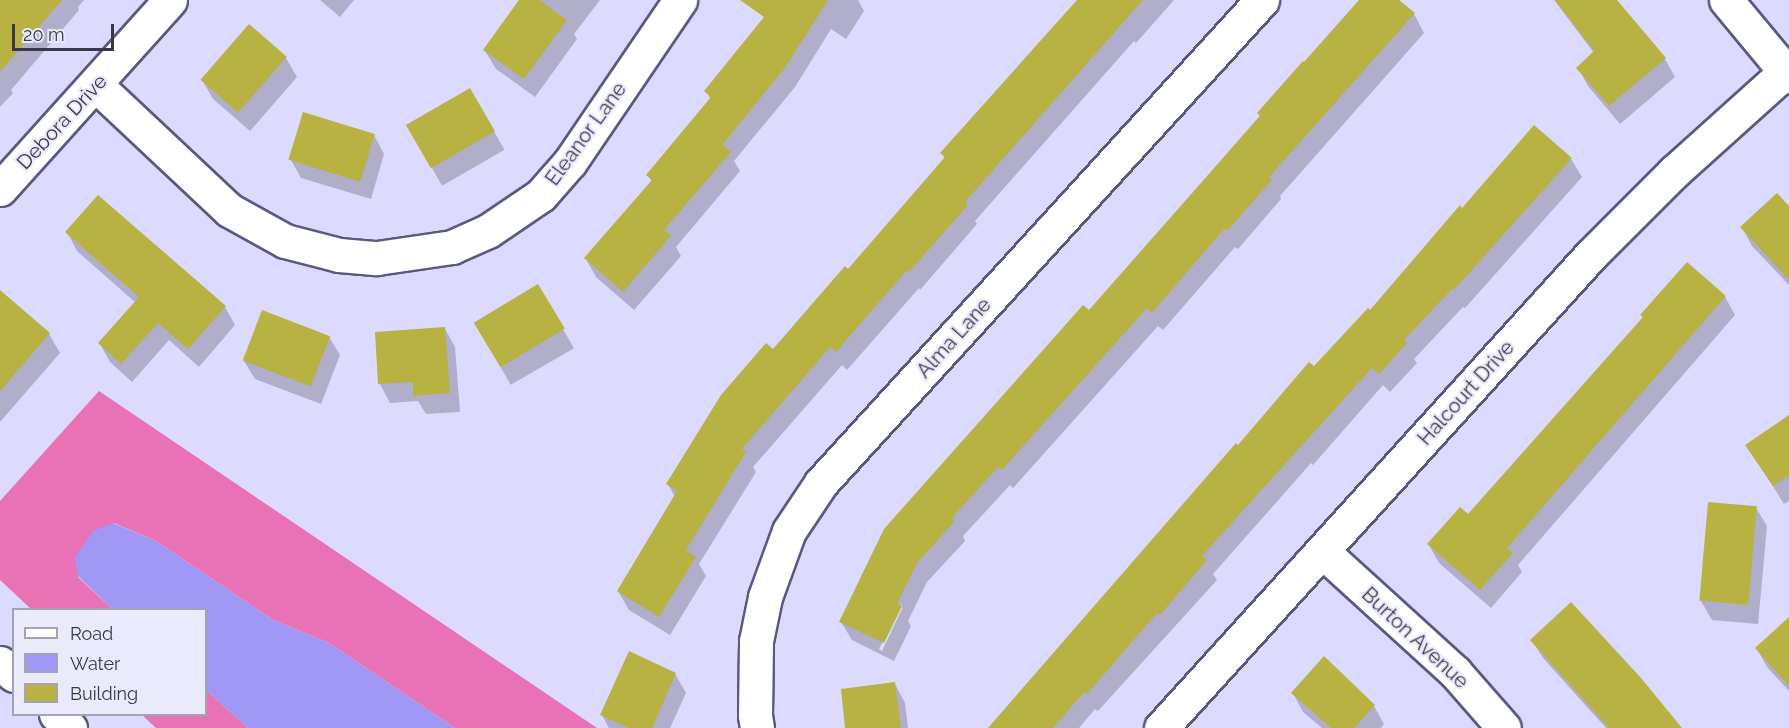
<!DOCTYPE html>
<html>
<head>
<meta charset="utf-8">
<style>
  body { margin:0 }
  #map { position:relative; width:1789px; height:728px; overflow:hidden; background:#dcdafe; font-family:Raleway,sans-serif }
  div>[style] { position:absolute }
  .forest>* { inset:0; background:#e971b5 }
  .water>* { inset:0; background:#a097f4 }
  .shadow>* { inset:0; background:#0003; transform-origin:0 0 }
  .building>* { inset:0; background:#b7b242; transform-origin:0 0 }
  .roads { filter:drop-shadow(2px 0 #5b597f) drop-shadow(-2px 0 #5b597f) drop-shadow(0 2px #5b597f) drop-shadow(0 -2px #5b597f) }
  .street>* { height:33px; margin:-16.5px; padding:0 16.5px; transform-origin:16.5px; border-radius:16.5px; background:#fff }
  .secondary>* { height:33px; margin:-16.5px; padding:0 16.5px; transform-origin:16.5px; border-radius:16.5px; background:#fff }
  span { translate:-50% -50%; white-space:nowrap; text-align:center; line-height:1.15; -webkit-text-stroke:4.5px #eaeafc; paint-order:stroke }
  .street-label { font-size:20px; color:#383849 }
  .legend { position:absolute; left:12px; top:608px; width:195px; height:108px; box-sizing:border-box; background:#eaeafc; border:2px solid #a3a3b4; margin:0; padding:8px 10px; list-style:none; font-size:18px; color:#383849 }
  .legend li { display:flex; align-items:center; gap:12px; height:30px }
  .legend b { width:30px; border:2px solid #a3a3b4 }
  .scale { position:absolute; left:12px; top:24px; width:102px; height:27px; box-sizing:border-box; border:3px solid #383849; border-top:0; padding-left:8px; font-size:18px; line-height:21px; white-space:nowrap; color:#383849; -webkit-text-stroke:4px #eaeafc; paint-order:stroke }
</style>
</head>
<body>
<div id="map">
  <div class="forest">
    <i style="clip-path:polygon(99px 391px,597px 728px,455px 728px,329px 643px,273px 620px,156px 541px,114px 523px,78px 577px,112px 609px,31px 609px,0 580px,0 501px)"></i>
    <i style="clip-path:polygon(206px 690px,248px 728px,156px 728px,142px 715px,206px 714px)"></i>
  </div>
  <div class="water">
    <i style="clip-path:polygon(113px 523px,156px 541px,273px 620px,329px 643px,455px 728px,248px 728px,206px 690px,206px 610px,112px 609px,78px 576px,75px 557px,93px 531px)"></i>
  </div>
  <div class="shadow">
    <i style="clip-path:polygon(0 0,84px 0,78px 7px,79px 10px,11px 90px,13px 93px,0 107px)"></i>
    <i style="clip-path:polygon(320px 0,354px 0,340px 17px)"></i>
    <i style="clip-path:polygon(521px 0,600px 0,574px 34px,577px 39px,535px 97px,496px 69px,485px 51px)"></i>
    <i style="clip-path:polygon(771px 0,858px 0,864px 11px,846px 39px,831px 29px,795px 87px,734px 161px,740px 171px,676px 247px,681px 256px,634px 310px,596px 277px,586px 259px,652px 182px,648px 175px,711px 100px,706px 91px,765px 19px,762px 14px)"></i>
    <i style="clip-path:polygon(1082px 0,1174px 0,1136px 43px,1134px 41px,975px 221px,977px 224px,920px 290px,919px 288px,847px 370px,842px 365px,753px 467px,756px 472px,699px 564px,706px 576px,670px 635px,629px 610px,618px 591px,675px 497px,668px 484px,773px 351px,848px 271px,945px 159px,942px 154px)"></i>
    <i style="clip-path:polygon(evenodd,1361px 0,1397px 0,1414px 14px,1424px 33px,1280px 196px,1281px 199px,1238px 249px,1235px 247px,1163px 330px,1158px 326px,1013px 488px,1010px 485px,963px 536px,965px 541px,927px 582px,908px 621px,911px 626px,894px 661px,852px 640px,841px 622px,1089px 312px,1361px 0,902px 603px,902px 609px,882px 651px,879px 649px,902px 603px)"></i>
    <i style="clip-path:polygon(1554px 0,1613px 0,1665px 59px,1675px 77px,1620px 124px,1588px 86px,1578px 68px,1594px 53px)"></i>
    <i style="clip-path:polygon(249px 26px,286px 58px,297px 77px,250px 131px,213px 99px,202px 80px)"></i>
    <i style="left:470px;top:90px;width:69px;height:72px;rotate:60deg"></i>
    <i style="clip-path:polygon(374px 135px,384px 154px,371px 199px,301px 178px,291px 160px)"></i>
    <i style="clip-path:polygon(1571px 159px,1582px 177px,1465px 308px,1463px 307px,1414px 359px,1417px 363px,1390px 392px,1383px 385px,1313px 465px,1311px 463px,1213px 574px,1217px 580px,1098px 711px,1095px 709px,1079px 728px,989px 728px,1238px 447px,1370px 312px,1462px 210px)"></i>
    <i style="clip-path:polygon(1789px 208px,1789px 285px,1752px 246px,1742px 227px)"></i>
    <i style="clip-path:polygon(67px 232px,225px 307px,235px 325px,199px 367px,169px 340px,132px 382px,110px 362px,100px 344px,136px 303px,77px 251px)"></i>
    <i style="left:538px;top:286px;width:72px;height:73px;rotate:60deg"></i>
    <i style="clip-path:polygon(4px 295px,49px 334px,60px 353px,0 422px,0 299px)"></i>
    <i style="clip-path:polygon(1725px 297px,1735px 315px,1518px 565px,1522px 572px,1491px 608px,1439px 563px,1429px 545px,1468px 516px)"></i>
    <i style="clip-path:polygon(445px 329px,455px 347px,460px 412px,426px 414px,418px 401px,390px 403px,380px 384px,376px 334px)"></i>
    <i style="clip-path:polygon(329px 337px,340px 355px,321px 404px,255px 379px,244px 361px)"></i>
    <i style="clip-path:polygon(1789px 417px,1789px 501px,1784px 504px,1747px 445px)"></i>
    <i style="clip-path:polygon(1756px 508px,1767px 526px,1758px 624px,1712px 620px,1701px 601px)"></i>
    <i style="clip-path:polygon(1789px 619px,1789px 691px,1767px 667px,1757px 649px)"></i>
    <i style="clip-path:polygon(1532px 640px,1680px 728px,1606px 728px,1543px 658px)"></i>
    <i style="clip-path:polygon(1324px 658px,1374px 706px,1384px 724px,1381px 728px,1322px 728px,1303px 712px,1293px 693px)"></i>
    <i style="clip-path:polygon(675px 674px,686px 693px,670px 728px,609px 728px,602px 715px)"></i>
    <i style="clip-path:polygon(895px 684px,905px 703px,908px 728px,847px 728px)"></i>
  </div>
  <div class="building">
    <i style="clip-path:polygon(0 0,62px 0,0 72px)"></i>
    <i style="clip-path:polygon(519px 0,539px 0,567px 20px,524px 79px,483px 50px)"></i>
    <i style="clip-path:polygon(740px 0,828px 0,785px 68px,722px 145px,731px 152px,664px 230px,671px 236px,623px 292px,584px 258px,652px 180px,646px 175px,711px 97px,704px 91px,764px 17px)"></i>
    <i style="clip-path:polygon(1077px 0,1143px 0,965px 202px,968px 205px,909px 272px,907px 270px,836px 352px,830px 347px,742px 449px,746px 452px,686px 550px,696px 557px,659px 617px,617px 591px,677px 491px,666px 484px,721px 395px,766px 343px,773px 349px,845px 266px,848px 269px,945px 157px,940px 153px)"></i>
    <i style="clip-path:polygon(1359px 0,1399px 0,1415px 13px,1269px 177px,1272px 180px,1227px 231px,1224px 229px,1152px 313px,1147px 308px,1002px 470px,998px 467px,952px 518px,955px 521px,917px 563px,897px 604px,902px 606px,884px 643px,839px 622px,884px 529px,1083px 305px,1089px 310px,1260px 116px,1257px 113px,1303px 61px,1304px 62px)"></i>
    <i style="clip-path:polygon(1555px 0,1617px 0,1666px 58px,1609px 106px,1576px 68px,1594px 51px)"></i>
    <i style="left:249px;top:24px;width:50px;height:74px;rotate:41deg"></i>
    <i style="left:470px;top:88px;width:50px;height:74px;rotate:60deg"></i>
    <i style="left:303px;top:112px;width:75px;height:50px;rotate:17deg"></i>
    <i style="clip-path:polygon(1534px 125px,1572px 158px,1454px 290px,1452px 289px,1404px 340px,1407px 343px,1379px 374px,1372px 368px,1202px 556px,1207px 560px,1160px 615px,1157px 613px,1087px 694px,1084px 692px,1053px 728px,988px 728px,1236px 443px,1238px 445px,1309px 362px,1314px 366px,1368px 308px,1370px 310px,1460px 205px,1462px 208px)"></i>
    <i style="clip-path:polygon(1777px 193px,1789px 206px,1789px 280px,1740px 227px)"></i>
    <i style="clip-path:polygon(98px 195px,226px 306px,188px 349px,158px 323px,121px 364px,98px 343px,139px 297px,65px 232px)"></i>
    <i style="clip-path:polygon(1687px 262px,1726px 296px,1507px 548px,1513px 553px,1480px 590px,1427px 544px,1460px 507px,1468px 514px,1643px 317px,1640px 315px)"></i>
    <i style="left:538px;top:284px;width:52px;height:75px;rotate:59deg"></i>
    <i style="clip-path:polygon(0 290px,50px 333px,0 391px)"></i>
    <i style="left:262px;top:310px;width:73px;height:54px;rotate:21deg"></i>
    <i style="clip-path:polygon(445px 327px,450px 393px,413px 396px,413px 382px,378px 384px,375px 332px)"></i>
    <i style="clip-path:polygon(1789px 415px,1789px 475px,1773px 486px,1745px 445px)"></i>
    <i style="left:1708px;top:502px;width:49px;height:99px;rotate:5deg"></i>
    <i style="clip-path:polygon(1571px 602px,1641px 678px,1682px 728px,1609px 728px,1530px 640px)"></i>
    <i style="clip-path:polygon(1789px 617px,1789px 686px,1755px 648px)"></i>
    <i style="clip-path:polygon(629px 651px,676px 673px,652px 728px,629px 728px,600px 715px)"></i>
    <i style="clip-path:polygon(1324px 656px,1375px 705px,1354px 728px,1331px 728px,1291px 693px)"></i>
    <i style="clip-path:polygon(895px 682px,901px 728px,845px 728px,841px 689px)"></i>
  </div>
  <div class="roads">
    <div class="street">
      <i style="left:1726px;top:0;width:99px;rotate:50.3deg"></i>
      <i style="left:96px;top:85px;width:183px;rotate:43.2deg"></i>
      <i style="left:229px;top:210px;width:64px;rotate:29deg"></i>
      <i style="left:285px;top:241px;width:56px;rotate:14.5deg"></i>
      <i style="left:339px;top:255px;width:38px;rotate:5deg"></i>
      <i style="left:377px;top:258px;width:76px;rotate:-8.3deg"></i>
      <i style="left:452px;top:247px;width:39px;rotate:-24deg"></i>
      <i style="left:488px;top:231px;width:64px;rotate:-34.2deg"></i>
      <i style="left:541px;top:195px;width:44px;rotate:-48.7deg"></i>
      <i style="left:570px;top:162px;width:196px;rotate:-55.8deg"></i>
      <i style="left:0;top:189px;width:254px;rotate:-48deg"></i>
      <i style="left:1322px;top:551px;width:180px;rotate:42.3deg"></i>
      <i style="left:1455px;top:672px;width:74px;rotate:48.8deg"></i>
      <i style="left:757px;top:728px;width:13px;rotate:-99deg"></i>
      <i style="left:755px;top:715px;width:74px;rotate:-89.2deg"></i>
      <i style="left:756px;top:641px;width:45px;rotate:-78.4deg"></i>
      <i style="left:765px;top:597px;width:70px;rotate:-70deg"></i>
      <i style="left:789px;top:531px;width:58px;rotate:-56.3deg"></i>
      <i style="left:821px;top:483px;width:654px;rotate:-47.6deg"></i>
      <i style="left:1161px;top:728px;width:638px;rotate:-47.73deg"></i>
      <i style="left:1590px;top:256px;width:119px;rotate:-45deg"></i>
      <i style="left:1674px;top:172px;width:149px;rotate:-42deg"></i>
    </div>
    <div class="secondary">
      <i style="left:0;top:663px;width:18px;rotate:41deg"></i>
      <i style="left:56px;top:714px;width:20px;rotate:45deg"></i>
    </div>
  </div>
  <div class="street-label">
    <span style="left:62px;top:122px;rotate:-47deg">Debora Drive</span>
    <span style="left:586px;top:134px;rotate:-54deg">Eleanor Lane</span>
    <span style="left:954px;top:338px;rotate:-48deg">Alma Lane</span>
    <span style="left:1466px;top:393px;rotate:-48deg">Halcourt Drive</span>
    <span style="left:1415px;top:638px;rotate:43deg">Burton Avenue</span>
  </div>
  <ul class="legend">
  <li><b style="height:8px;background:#fff"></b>Road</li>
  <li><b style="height:16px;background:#a097f4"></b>Water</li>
  <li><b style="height:16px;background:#b7b242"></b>Building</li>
  </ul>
  <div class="scale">20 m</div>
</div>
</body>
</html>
